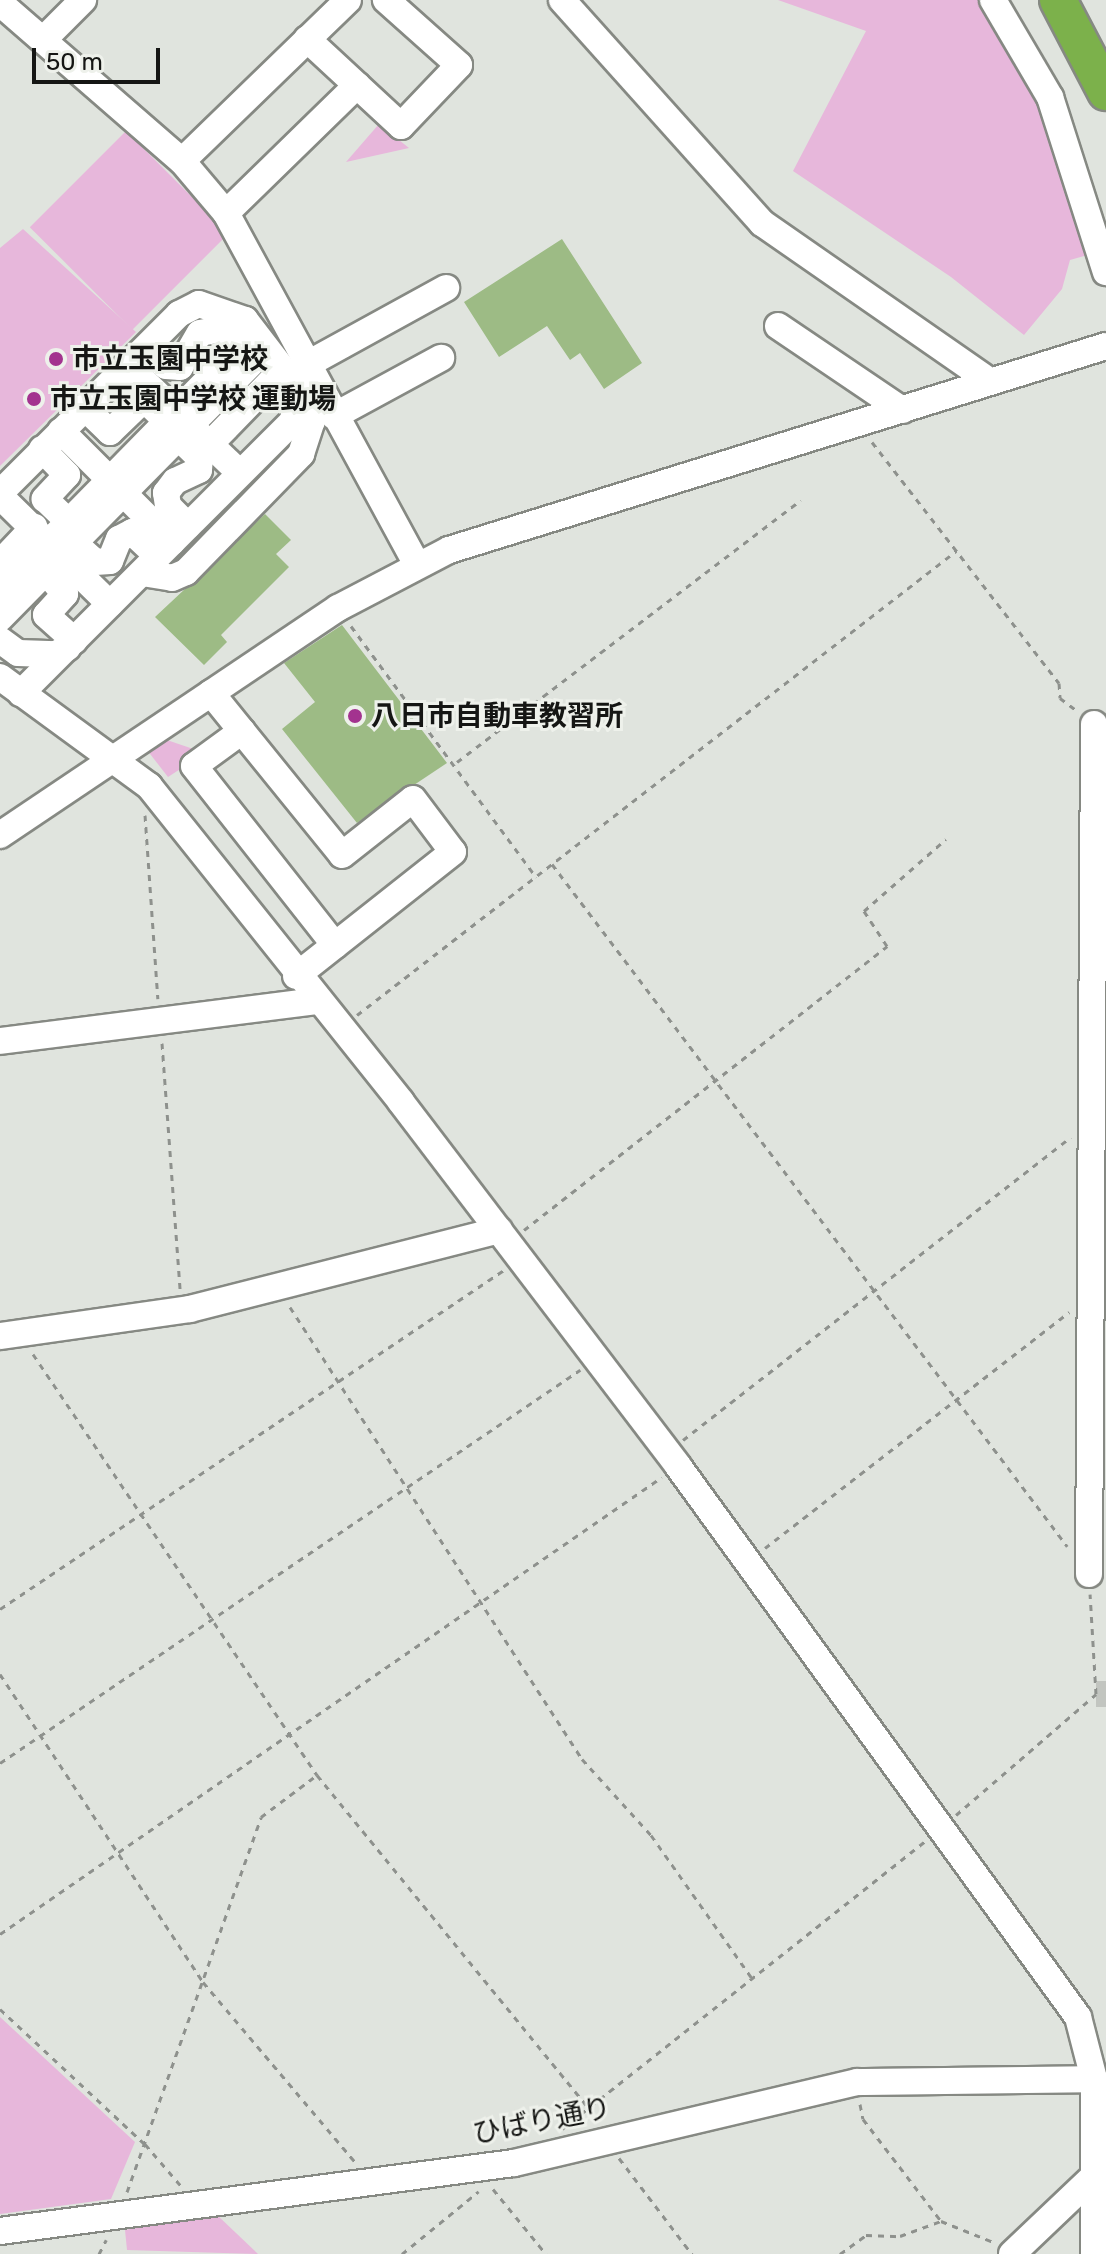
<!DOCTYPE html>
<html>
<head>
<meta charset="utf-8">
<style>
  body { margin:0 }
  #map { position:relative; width:1106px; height:2254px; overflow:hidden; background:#e0e4de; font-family:Rubik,"Noto Sans JP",sans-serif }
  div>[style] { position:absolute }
  .green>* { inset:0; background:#e7b7db; transform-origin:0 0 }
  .building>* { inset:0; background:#9dbb85 }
  .minor-tunnel>* { height:26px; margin-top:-13px; transform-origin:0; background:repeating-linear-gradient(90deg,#c2c5c0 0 26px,transparent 0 39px) }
  .path>* { height:3px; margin-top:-1.5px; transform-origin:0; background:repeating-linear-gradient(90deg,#8e918d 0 6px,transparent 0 12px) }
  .roads { filter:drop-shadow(2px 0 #868983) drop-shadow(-2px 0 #868983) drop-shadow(0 2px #868983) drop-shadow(0 -2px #868983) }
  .minor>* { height:26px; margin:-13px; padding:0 13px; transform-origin:13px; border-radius:13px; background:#fff }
  .highway>* { height:36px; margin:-18px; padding:0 18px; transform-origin:18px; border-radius:18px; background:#7cb14b }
  .dots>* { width:22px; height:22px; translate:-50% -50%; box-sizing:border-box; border:4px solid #eef1eb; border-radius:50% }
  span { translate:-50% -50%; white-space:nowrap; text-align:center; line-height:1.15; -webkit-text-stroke:6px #eef1eb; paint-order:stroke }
  .poi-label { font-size:28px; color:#151614; font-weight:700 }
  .left { translate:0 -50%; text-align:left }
  .street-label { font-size:28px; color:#151614 }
  .scale { position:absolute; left:32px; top:48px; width:128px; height:36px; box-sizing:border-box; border:4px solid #151614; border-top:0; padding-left:10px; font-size:24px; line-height:28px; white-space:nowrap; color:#151614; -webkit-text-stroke:6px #eef1eb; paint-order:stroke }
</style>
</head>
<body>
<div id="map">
  <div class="green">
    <i style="clip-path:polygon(778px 0,985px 0,1046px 103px,1091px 254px,1070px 260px,1062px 289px,1024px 335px,951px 277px,793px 171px,866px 31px)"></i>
    <i style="clip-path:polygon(379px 124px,409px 148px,346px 162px)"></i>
    <i style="left:126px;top:131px;width:145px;height:136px;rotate:45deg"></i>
    <i style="clip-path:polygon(23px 229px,136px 332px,0 466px,0 248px)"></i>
    <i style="clip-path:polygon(164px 739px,205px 753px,168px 777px,147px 750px)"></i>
    <i style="clip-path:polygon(0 2017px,135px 2142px,111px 2199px,0 2214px)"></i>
    <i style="clip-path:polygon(216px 2214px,258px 2254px,127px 2250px,125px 2230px)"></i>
  </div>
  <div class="building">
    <i style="clip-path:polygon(562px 239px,642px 363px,604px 389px,580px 353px,570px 360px,547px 326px,499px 357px,464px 302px)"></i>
    <i style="clip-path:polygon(265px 514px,291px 540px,276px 554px,289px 567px,221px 635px,227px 642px,204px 665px,155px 617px)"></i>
    <i style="clip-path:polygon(342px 625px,447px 763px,357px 823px,282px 729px,315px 702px,284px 663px)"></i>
  </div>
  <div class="minor-tunnel">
    <i style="left:1096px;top:1694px;width:10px"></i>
  </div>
  <div class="path">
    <i style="left:872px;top:442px;width:305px;rotate:52.2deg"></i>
    <i style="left:1059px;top:683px;width:15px;rotate:86deg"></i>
    <i style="left:1060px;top:698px;width:20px;rotate:37deg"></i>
    <i style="left:351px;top:626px;width:312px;rotate:53.6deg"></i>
    <i style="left:457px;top:762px;width:432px;rotate:-37.3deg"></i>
    <i style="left:145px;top:815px;width:184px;rotate:86deg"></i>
    <i style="left:552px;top:864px;width:855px;rotate:52.94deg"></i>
    <i style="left:357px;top:1015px;width:758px;rotate:-37.76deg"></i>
    <i style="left:162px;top:1043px;width:248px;rotate:85.8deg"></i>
    <i style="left:524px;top:1230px;width:461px;rotate:-38deg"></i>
    <i style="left:887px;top:946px;width:42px;rotate:-123.3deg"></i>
    <i style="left:864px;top:911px;width:109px;rotate:-41.3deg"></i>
    <i style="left:290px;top:1307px;width:538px;rotate:57.14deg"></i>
    <i style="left:582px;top:1759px;width:103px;rotate:47.8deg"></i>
    <i style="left:651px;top:1835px;width:179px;rotate:54.8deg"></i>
    <i style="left:33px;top:1354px;width:508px;rotate:56deg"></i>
    <i style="left:317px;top:1775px;width:432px;rotate:50.8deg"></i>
    <i style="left:683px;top:1440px;width:492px;rotate:-38deg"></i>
    <i style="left:765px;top:1548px;width:385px;rotate:-37.8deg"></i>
    <i style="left:0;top:1609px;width:607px;rotate:-33.93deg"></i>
    <i style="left:0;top:1674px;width:369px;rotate:56.6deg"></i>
    <i style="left:203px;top:1982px;width:236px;rotate:49.8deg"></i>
    <i style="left:0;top:1763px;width:701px;rotate:-34.12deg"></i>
    <i style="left:956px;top:1815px;width:185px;rotate:-40.8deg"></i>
    <i style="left:1096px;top:1694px;width:100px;rotate:-93.4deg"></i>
    <i style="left:0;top:1934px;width:804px;rotate:-34.62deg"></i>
    <i style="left:0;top:2009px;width:198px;rotate:43deg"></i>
    <i style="left:145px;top:2144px;width:57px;rotate:49.3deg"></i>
    <i style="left:860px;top:2104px;width:15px;rotate:79deg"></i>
    <i style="left:863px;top:2119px;width:128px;rotate:52.6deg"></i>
    <i style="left:562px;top:2129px;width:464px;rotate:-38.4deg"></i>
    <i style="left:619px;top:2158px;width:121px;rotate:52.8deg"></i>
    <i style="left:493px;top:2189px;width:84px;rotate:50.8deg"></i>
    <i style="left:127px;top:2192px;width:398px;rotate:-70.3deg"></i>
    <i style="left:261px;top:1817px;width:70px;rotate:-36.9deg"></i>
    <i style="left:99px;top:2254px;width:16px;rotate:-63deg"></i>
    <i style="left:402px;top:2254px;width:99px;rotate:-39.3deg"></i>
    <i style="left:840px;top:2254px;width:32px;rotate:-36deg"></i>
    <i style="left:866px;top:2235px;width:34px;rotate:2deg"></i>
    <i style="left:900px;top:2236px;width:44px;rotate:-20.1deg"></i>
    <i style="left:941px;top:2221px;width:56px;rotate:22deg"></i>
  </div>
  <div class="roads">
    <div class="minor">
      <i style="left:562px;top:0;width:300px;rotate:48.1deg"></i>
      <i style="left:762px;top:223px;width:275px;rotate:34.8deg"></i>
      <i style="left:993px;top:0;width:113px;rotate:59.6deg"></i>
      <i style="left:1050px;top:97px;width:184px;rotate:72.3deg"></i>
      <i style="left:0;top:3px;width:241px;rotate:41deg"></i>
      <i style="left:182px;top:161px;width:68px;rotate:49.8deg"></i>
      <i style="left:226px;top:213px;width:400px;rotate:61.5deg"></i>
      <i style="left:45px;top:38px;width:54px;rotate:-45deg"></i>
      <i style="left:307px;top:39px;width:128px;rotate:42.8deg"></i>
      <i style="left:401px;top:126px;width:84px;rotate:-46.4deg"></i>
      <i style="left:459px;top:65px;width:98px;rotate:-138.3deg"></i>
      <i style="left:182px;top:161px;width:231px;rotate:-44.1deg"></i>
      <i style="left:226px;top:213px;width:183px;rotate:-44.3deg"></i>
      <i style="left:778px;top:326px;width:150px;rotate:34.1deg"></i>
      <i style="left:145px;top:349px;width:27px;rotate:39deg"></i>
      <i style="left:166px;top:366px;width:14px;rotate:4deg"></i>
      <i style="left:180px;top:367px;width:39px;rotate:-60deg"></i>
      <i style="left:200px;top:333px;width:20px;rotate:-11deg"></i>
      <i style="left:220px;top:329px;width:17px;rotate:31deg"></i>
      <i style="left:235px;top:338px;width:12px;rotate:76deg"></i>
      <i style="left:127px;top:365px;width:156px;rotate:43.7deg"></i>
      <i style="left:306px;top:365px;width:160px;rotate:-28.8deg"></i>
      <i style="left:84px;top:407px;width:36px;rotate:44deg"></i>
      <i style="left:110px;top:432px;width:47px;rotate:-44.1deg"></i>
      <i style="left:144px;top:399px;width:29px;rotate:44deg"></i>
      <i style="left:334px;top:416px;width:122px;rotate:-28.5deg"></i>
      <i style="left:61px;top:431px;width:157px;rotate:45deg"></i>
      <i style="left:179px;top:438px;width:29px;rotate:44deg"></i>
      <i style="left:200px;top:458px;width:12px;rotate:95deg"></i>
      <i style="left:199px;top:470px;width:26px;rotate:155deg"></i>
      <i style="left:175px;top:481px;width:15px;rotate:127deg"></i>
      <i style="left:166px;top:493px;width:13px;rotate:81deg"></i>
      <i style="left:168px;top:506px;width:28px;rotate:45deg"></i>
      <i style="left:210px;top:444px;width:100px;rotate:-45.8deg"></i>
      <i style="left:42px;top:449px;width:36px;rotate:46deg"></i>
      <i style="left:67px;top:475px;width:33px;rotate:133deg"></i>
      <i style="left:45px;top:499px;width:32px;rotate:44deg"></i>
      <i style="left:0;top:493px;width:253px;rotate:-45deg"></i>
      <i style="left:179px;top:314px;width:22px;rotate:-27deg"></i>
      <i style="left:199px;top:304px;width:49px;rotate:19.2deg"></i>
      <i style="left:245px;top:320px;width:87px;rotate:52.5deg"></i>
      <i style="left:298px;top:389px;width:32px;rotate:99deg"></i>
      <i style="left:293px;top:421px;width:385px;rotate:135deg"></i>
      <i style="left:0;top:496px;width:154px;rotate:44.5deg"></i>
      <i style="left:74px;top:543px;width:28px;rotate:42deg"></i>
      <i style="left:95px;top:562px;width:15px;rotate:-4deg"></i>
      <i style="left:110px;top:561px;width:24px;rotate:-68deg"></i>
      <i style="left:119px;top:539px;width:15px;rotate:-28deg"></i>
      <i style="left:132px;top:532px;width:35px;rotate:43deg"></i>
      <i style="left:0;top:563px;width:50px;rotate:-46.6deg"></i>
      <i style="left:46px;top:572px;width:29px;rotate:49deg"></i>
      <i style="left:65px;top:594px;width:28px;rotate:132deg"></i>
      <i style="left:46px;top:615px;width:38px;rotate:42deg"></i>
      <i style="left:142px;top:573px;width:30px;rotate:9deg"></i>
      <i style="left:172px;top:578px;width:15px;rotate:-23deg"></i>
      <i style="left:186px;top:572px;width:165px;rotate:-45.7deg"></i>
      <i style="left:301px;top:454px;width:35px;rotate:-72deg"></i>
      <i style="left:312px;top:421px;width:35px;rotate:-114deg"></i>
      <i style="left:0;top:592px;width:363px;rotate:-45.6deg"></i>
      <i style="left:0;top:618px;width:378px;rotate:-45.4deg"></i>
      <i style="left:0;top:640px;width:22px;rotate:36deg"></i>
      <i style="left:18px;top:653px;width:38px;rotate:2deg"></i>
      <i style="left:56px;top:654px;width:13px;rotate:-29deg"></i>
      <i style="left:0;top:677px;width:185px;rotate:36.2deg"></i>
      <i style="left:149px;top:786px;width:404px;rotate:51.4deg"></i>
      <i style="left:401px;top:1102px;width:457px;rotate:52.7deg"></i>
      <i style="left:678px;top:1466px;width:681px;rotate:54.02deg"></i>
      <i style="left:1078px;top:2017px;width:64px;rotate:75.5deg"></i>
      <i style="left:1094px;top:2079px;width:175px;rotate:90deg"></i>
      <i style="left:211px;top:693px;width:208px;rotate:51deg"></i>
      <i style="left:342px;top:855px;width:90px;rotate:-38.3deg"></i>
      <i style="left:413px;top:799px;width:66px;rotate:53deg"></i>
      <i style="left:453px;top:852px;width:200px;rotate:141.7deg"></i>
      <i style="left:242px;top:731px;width:59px;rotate:143.9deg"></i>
      <i style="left:194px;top:766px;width:228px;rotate:51.8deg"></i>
      <i style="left:0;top:835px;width:407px;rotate:-33.9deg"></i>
      <i style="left:338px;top:608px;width:125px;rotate:-27.6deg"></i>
      <i style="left:449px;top:550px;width:688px;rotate:-17.25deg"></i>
      <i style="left:0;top:1041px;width:318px;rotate:-7.2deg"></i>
      <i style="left:0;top:1336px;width:192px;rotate:-8.1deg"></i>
      <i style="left:190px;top:1309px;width:319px;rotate:-14.3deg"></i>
      <i style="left:1089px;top:1574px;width:850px;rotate:-89.66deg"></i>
      <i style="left:0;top:2231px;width:518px;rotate:-7.54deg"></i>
      <i style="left:514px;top:2163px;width:352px;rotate:-13.3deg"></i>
      <i style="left:857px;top:2082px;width:237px;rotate:-0.7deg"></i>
      <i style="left:1012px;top:2254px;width:113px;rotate:-43.6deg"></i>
    </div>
    <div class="highway">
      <i style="left:1058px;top:0;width:104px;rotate:62.4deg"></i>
    </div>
  </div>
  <div class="dots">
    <i style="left:56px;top:359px;background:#a3338f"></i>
    <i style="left:34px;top:399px;background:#a3338f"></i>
    <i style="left:355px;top:716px;background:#a3338f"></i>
  </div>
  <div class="poi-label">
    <span class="left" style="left:72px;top:359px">市立玉園中学校</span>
    <span class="left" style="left:50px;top:399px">市立玉園中学校 運動場</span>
    <span class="left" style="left:371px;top:716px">八日市自動車教習所</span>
  </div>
  <div class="street-label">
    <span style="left:542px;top:2121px;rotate:-11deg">ひばり通り</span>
  </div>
  <div class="scale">50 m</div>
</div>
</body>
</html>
